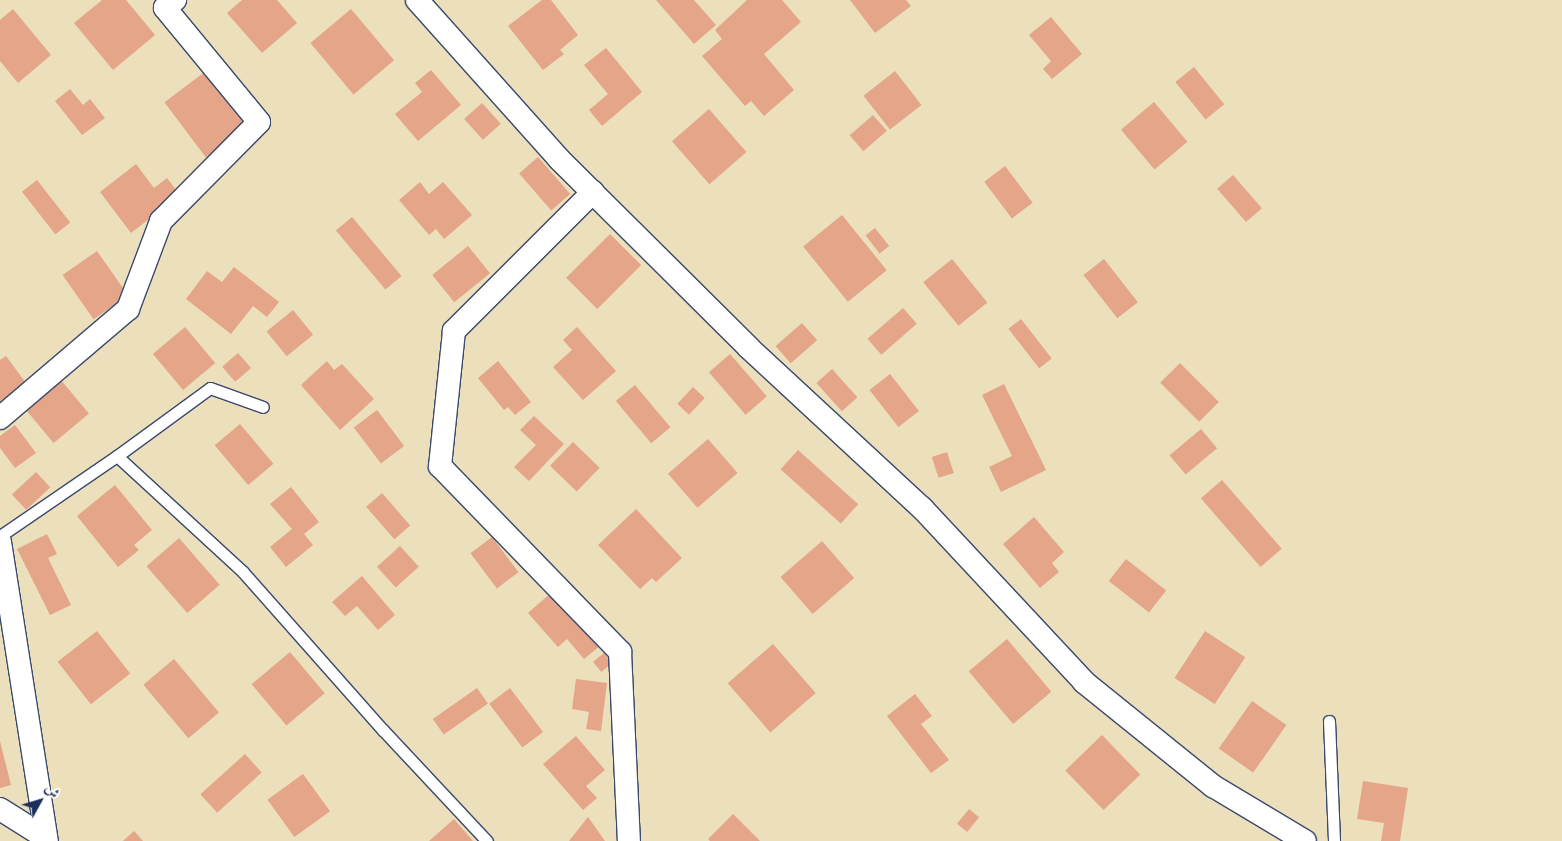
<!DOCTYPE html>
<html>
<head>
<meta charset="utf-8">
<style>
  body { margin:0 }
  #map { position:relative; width:1562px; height:841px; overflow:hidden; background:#ebdfbc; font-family:"IM FELL English",Amiri,serif }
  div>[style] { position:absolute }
  .building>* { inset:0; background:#e4a589; transform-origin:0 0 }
  .roads { filter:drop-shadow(1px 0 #3a496c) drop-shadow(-1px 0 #3a496c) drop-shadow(0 1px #3a496c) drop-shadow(0 -1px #3a496c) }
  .lane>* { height:11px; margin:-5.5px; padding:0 5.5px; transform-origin:5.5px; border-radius:5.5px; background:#fff }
  .street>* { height:22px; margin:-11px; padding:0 11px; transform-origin:11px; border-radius:11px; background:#fff }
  span { translate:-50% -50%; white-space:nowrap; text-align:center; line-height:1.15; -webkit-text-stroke:4.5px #fdfcf7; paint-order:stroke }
  .north { position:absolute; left:15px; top:776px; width:50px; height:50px; -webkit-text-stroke:4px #fdfcf7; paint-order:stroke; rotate:51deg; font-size:14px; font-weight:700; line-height:20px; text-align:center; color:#1b2f5e }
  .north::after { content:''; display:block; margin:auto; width:18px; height:22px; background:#1b2f5e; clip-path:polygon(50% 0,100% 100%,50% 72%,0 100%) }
</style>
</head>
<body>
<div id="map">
  <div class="building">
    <i style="clip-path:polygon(102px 0,126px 0,155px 35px,113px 70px,74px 23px)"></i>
    <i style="clip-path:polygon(242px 0,277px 0,297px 23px,262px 53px,227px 13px)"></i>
    <i style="clip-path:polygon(542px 0,551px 0,578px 35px,560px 50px,564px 54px,543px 70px,508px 26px)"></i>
    <i style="clip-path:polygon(656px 0,694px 0,716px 25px,694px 44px)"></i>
    <i style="clip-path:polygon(747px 0,782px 0,801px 22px,764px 54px,794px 90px,764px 116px,751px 101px,745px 106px,702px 56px,722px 39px,715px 30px)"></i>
    <i style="clip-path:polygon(850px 0,906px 0,911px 6px,875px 33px)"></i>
    <i style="clip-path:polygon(13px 9px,51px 55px,18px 83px,0 61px,0 20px)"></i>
    <i style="left:351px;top:9px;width:67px;height:53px;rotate:50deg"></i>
    <i style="clip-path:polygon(1051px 17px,1082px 54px,1052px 79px,1043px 69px,1051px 61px,1029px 35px)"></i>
    <i style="clip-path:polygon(606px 48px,642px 92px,602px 126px,589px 110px,608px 94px,584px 65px)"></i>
    <i style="left:1194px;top:67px;width:48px;height:24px;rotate:51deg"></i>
    <i style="clip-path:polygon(431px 70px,461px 105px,418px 141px,395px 114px,422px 92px,415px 83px)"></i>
    <i style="left:206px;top:71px;width:69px;height:52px;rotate:53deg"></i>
    <i style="left:895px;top:71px;width:43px;height:40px;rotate:52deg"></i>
    <i style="clip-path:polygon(70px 89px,83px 105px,90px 99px,105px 118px,82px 135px,55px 101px)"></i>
    <i style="left:1154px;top:102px;width:52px;height:43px;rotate:50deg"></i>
    <i style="left:482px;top:103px;width:28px;height:24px;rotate:48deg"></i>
    <i style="left:709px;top:109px;width:57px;height:49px;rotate:49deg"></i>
    <i style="left:873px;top:115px;width:21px;height:31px;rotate:49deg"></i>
    <i style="left:538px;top:157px;width:49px;height:25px;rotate:49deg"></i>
    <i style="clip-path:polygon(136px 164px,154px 188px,167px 178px,180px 195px,131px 233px,100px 192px)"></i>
    <i style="left:1005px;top:166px;width:46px;height:26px;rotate:53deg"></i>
    <i style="left:1233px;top:175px;width:44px;height:21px;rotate:49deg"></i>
    <i style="left:37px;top:180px;width:54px;height:19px;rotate:52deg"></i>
    <i style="clip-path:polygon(420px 182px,429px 194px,443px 182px,472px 215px,444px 239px,436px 229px,429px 235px,399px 200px)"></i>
    <i style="left:842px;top:215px;width:71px;height:50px;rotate:51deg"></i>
    <i style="left:352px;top:217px;width:77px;height:21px;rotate:50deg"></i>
    <i style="left:875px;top:228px;width:23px;height:12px;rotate:52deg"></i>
    <i style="left:610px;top:234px;width:44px;height:62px;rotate:45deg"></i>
    <i style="left:468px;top:246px;width:35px;height:46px;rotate:51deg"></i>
    <i style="left:97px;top:251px;width:54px;height:42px;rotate:55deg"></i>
    <i style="left:952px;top:259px;width:56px;height:37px;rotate:51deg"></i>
    <i style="left:1104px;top:259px;width:55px;height:26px;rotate:52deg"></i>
    <i style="clip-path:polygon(234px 267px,279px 302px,267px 317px,253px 306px,231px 334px,186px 299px,207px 271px,222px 282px)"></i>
    <i style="left:903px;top:308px;width:21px;height:47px;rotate:49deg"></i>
    <i style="left:293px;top:310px;width:32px;height:34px;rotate:51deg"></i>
    <i style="left:1021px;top:319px;width:50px;height:16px;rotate:52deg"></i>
    <i style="left:802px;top:323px;width:23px;height:35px;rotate:49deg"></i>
    <i style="left:185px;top:327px;width:47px;height:42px;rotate:50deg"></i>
    <i style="clip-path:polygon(577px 327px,616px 371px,583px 400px,553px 367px,572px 350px,563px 340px)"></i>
    <i style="left:238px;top:353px;width:20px;height:21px;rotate:49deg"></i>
    <i style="left:730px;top:354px;width:56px;height:28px;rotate:49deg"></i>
    <i style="clip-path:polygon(6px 356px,26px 383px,0 403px,0 360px)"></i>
    <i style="clip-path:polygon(327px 361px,334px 370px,342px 364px,374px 399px,340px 430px,301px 385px)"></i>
    <i style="clip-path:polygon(498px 361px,531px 402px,515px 415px,508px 407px,504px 410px,478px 378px)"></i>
    <i style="left:1180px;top:363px;width:55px;height:28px;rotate:45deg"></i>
    <i style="left:832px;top:369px;width:38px;height:21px;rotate:48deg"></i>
    <i style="left:890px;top:374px;width:47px;height:26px;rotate:52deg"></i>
    <i style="left:60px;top:379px;width:45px;height:46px;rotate:50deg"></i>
    <i style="clip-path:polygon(1004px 384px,1046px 470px,1001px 492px,989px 467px,1012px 456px,982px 395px)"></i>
    <i style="left:635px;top:385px;width:55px;height:25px;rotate:50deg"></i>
    <i style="left:693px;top:387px;width:16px;height:23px;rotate:43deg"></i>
    <i style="left:377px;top:410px;width:45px;height:29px;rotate:53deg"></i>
    <i style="clip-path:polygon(534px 416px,564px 444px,529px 481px,514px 467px,536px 445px,520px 430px)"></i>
    <i style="left:240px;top:424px;width:52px;height:33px;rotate:50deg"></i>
    <i style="clip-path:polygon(15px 425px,36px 453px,15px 468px,0 448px,0 436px)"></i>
    <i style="left:1201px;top:429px;width:25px;height:41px;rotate:50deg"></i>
    <i style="left:708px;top:439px;width:45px;height:53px;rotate:49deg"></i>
    <i style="left:573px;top:442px;width:37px;height:33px;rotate:44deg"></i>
    <i style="left:798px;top:450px;width:81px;height:26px;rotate:42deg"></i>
    <i style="left:947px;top:452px;width:22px;height:16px;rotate:72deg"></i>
    <i style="left:36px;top:472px;width:21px;height:33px;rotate:47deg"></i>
    <i style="left:1222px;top:480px;width:91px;height:28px;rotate:49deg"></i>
    <i style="clip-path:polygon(115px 485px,152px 530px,134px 545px,139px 550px,118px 567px,77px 516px)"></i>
    <i style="clip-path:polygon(291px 487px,319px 522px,304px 534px,313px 545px,286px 567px,270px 547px,292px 529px,270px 504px)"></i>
    <i style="left:382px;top:493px;width:43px;height:21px;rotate:49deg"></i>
    <i style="clip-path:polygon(636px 509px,682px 558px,656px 582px,652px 578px,640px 589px,598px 545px)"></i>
    <i style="clip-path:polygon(1034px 517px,1064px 552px,1052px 563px,1059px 572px,1040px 588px,1003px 544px)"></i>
    <i style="clip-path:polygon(47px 534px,57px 554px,48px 558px,71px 605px,50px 615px,17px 549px)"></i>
    <i style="left:492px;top:537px;width:44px;height:27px;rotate:53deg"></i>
    <i style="left:179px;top:538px;width:62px;height:43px;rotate:49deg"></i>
    <i style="left:822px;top:541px;width:49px;height:55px;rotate:49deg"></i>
    <i style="left:400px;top:546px;width:28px;height:31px;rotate:48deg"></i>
    <i style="left:1126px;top:559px;width:51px;height:28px;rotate:38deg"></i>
    <i style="clip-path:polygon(362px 576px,395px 615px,378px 630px,357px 606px,345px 616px,332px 602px)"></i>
    <i style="clip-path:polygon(552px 592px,600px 646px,584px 659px,567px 639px,558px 647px,528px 613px)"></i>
    <i style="left:97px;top:631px;width:54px;height:50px;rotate:52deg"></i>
    <i style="left:1205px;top:631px;width:48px;height:56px;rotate:33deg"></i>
    <i style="left:1007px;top:639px;width:69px;height:50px;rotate:50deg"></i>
    <i style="left:773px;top:644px;width:65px;height:60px;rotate:49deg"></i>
    <i style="left:290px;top:652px;width:54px;height:50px;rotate:50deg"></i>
    <i style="left:604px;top:653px;width:13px;height:14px;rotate:51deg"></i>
    <i style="left:174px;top:659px;width:70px;height:40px;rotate:50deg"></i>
    <i style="clip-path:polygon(576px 679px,607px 683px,601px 731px,586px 729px,589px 712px,572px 709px)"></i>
    <i style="left:477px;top:688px;width:19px;height:54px;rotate:55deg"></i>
    <i style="left:510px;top:688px;width:55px;height:26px;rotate:53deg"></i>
    <i style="clip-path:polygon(915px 694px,932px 716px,921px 724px,949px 760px,931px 773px,887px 716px)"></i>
    <i style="left:1252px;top:701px;width:42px;height:58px;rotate:35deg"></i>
    <i style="left:1102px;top:735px;width:55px;height:51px;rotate:46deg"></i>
    <i style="clip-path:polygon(576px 736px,605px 770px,586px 786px,597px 798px,583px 810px,543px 764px)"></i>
    <i style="clip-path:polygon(0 741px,11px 785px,0 788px)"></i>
    <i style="left:245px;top:754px;width:25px;height:60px;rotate:48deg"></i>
    <i style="left:303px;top:774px;width:46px;height:44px;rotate:54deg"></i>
    <i style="clip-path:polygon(1363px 781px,1408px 788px,1400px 841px,1381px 841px,1384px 823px,1357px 819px)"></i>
    <i style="left:969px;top:809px;width:13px;height:19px;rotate:39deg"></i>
    <i style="clip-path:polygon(733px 814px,760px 841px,710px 841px,708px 839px)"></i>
    <i style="clip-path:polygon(588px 817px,605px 841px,569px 841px)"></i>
    <i style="clip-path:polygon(454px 819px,473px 841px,429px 841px)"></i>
    <i style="clip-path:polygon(134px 831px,143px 841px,123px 841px)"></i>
  </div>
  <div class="roads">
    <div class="lane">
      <i style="left:117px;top:456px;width:115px;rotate:-36.2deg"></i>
      <i style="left:210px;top:388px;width:56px;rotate:19.7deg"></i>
      <i style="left:0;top:536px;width:142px;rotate:-34.4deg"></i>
      <i style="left:117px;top:456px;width:171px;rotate:42.6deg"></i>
      <i style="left:243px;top:572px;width:211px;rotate:48.5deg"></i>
      <i style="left:383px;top:730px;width:152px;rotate:46.9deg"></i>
      <i style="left:1329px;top:721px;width:120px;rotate:87.6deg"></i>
    </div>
    <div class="street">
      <i style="left:417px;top:0;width:213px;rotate:48.2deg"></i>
      <i style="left:559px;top:159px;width:268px;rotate:44.8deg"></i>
      <i style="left:749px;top:348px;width:236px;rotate:42.8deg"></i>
      <i style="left:922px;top:508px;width:238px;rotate:47deg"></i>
      <i style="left:1084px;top:682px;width:166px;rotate:38.9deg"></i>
      <i style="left:1213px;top:786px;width:107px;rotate:30.9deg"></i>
      <i style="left:593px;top:192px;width:197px;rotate:135deg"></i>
      <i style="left:454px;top:331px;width:136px;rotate:95.9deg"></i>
      <i style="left:440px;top:466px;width:259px;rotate:45.9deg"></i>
      <i style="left:620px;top:652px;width:189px;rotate:87.3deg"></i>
      <i style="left:0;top:418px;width:168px;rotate:-40.4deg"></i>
      <i style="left:128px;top:309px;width:94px;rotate:-69.4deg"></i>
      <i style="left:161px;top:221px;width:139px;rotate:-45.3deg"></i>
      <i style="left:259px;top:122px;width:148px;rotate:-129.5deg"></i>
      <i style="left:165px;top:8px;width:13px;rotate:-39deg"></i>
      <i style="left:0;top:542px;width:303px;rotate:81.1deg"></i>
      <i style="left:0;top:809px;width:54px;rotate:32.2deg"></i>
    </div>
  </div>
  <div class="north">ش</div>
</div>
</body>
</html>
